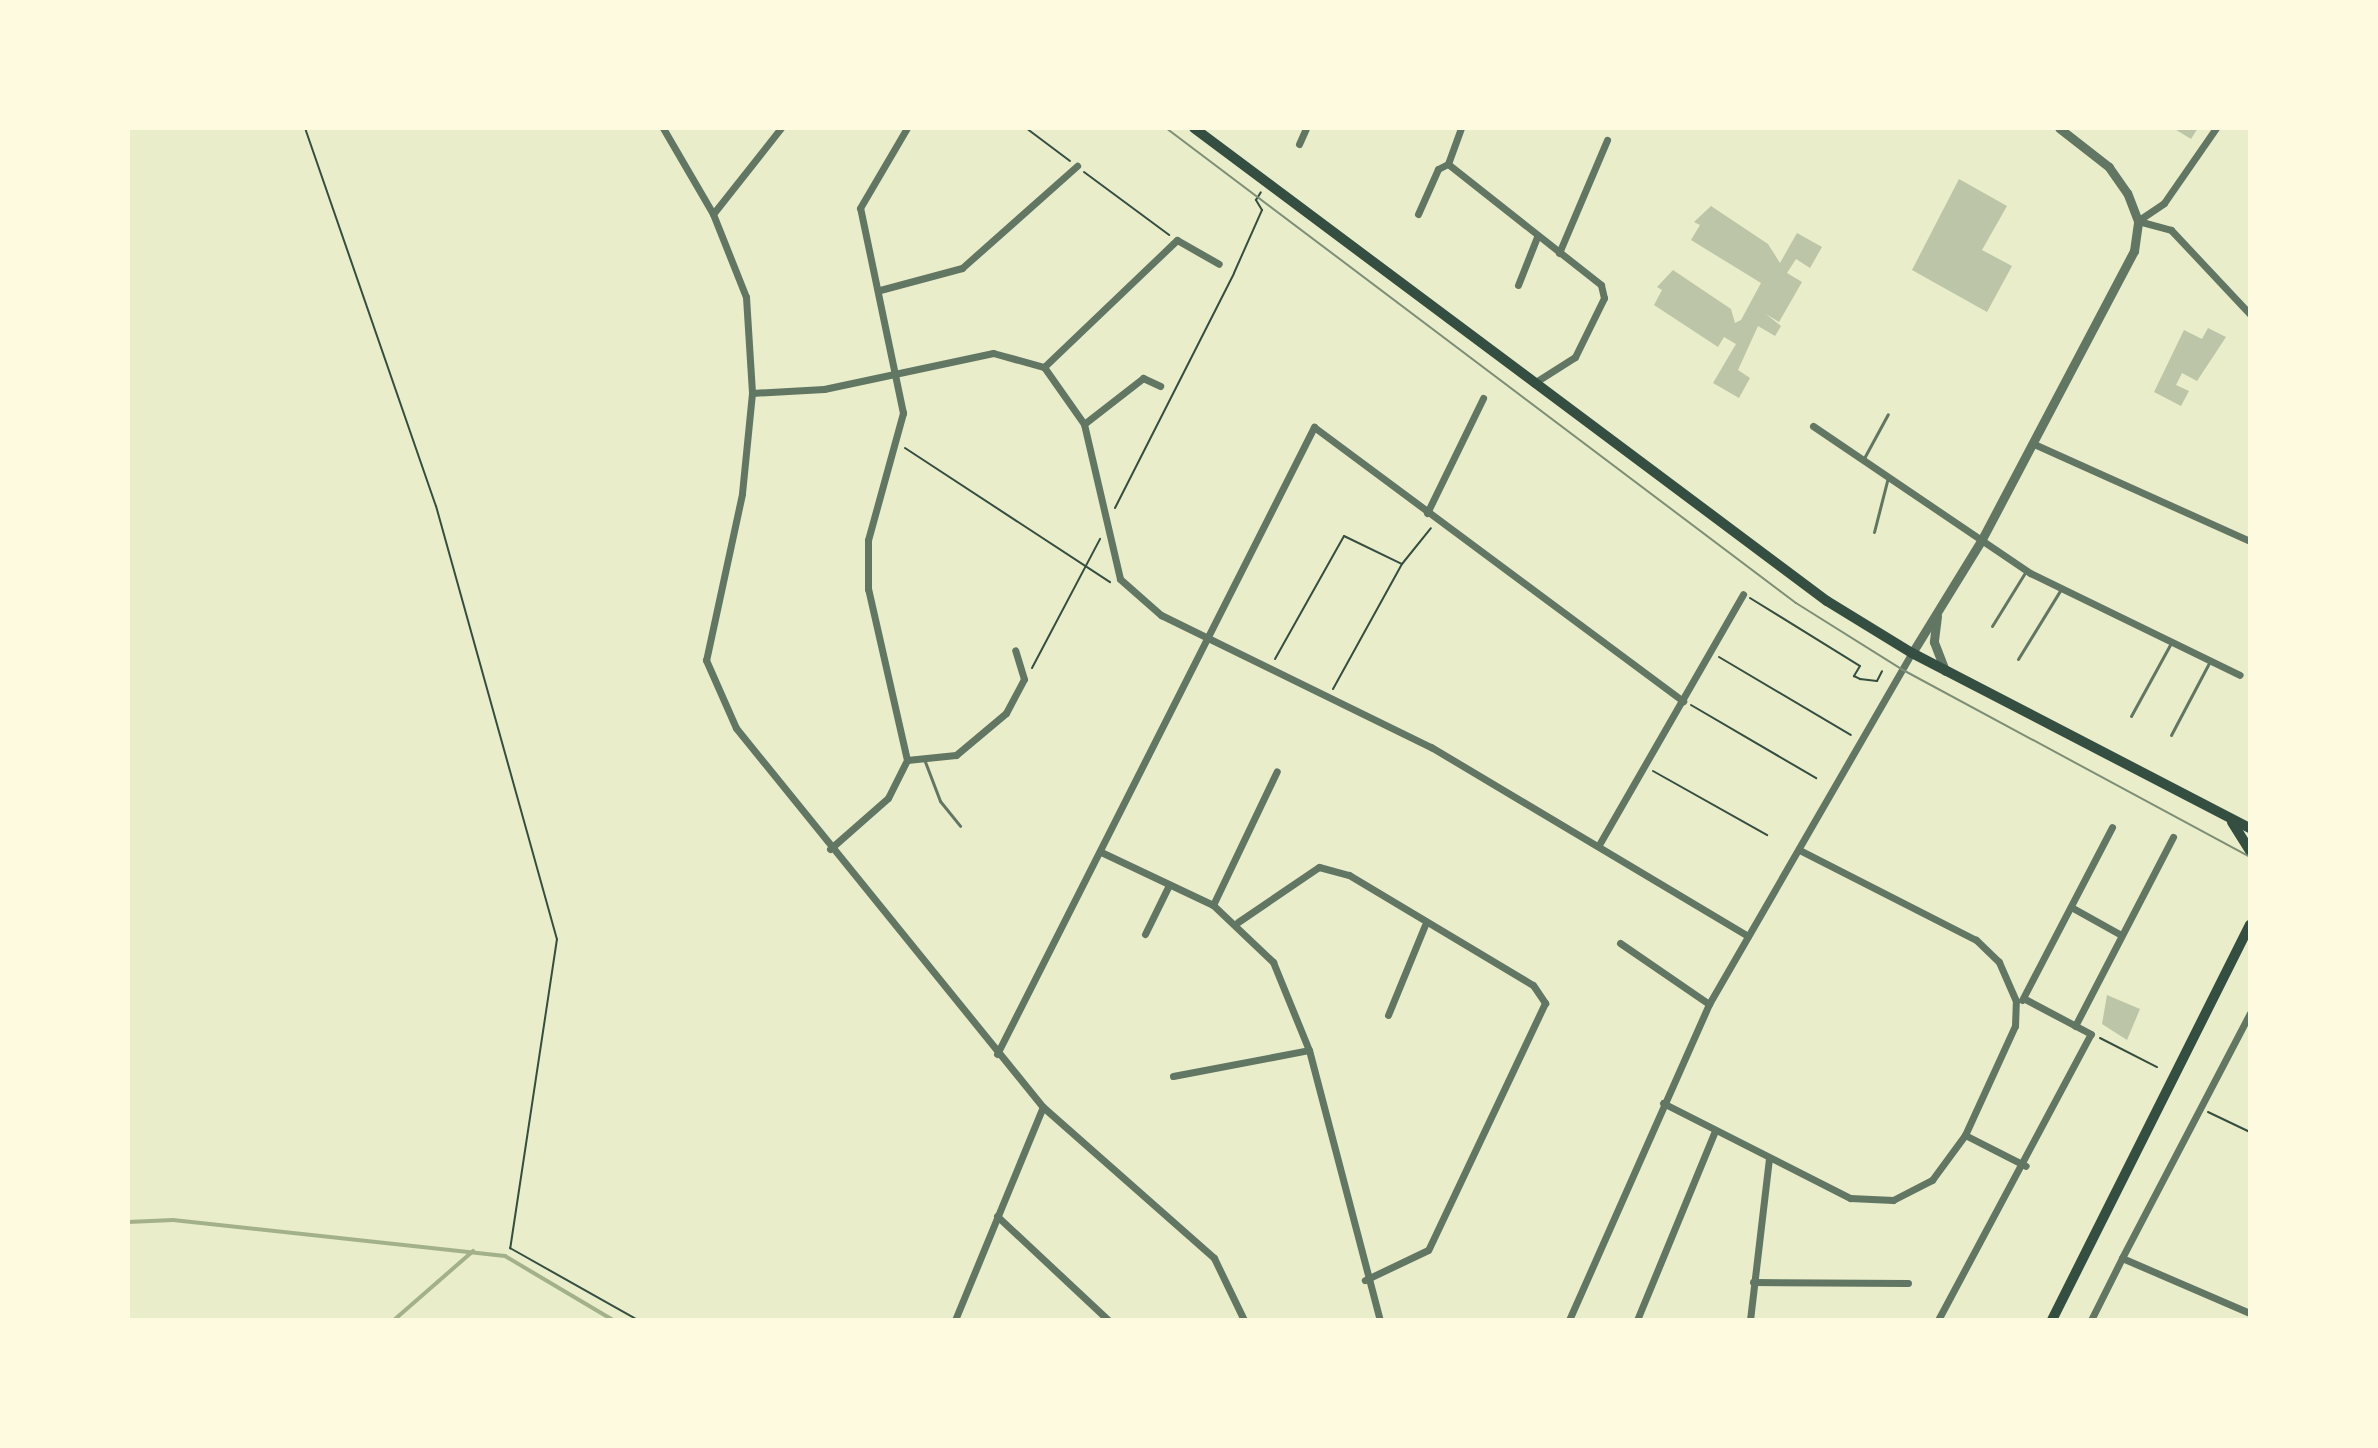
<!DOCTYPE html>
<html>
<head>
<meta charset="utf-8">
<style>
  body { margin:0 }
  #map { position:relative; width:2378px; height:1448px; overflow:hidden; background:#e9edc9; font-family:"Alegreya Sans",sans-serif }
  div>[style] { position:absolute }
  .stream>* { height:4px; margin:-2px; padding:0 2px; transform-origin:2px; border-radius:2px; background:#a3b18a }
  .building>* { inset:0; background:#bcc5a7 }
  .path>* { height:2px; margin:-1px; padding:0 1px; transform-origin:1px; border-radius:1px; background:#344e41 }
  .service>* { height:3px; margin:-1.5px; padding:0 1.5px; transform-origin:1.5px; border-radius:1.5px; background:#617663 }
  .minor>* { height:7px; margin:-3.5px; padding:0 3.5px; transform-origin:3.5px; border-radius:3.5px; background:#617663 }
  .tertiary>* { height:9px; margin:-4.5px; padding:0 4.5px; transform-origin:4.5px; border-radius:4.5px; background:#617663 }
  .secondary>* { height:10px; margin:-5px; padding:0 5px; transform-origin:5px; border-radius:5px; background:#344e41 }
  .tram>* { height:2px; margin:-1px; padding:0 1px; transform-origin:1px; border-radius:1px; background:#7c8e77 }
  span { translate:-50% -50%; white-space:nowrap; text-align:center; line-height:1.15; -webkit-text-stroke:7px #fefae0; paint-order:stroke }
  .frame { position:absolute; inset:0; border:130px solid #fefae0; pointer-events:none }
</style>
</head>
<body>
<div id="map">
  <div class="stream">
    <i style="left:128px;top:1222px;width:45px;rotate:-2.5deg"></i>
    <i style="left:173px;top:1220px;width:334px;rotate:6.2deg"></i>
    <i style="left:505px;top:1256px;width:126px;rotate:30.7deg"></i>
    <i style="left:394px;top:1320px;width:105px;rotate:-41.1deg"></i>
  </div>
  <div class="building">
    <i style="clip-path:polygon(2173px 128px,2198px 128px,2191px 139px)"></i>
    <i style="clip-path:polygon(1959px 179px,2007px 206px,1982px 250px,2012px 266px,1987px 312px,1912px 270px)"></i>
    <i style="clip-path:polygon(1711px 206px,1768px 244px,1780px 263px,1797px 233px,1822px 247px,1810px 268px,1796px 259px,1787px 273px,1802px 282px,1779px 322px,1766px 314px,1781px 326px,1775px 336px,1758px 326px,1738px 370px,1750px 378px,1739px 398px,1713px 383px,1736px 344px,1724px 337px,1718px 347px,1654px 305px,1662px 290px,1657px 287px,1673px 270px,1731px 309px,1735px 323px,1741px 320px,1761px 283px,1691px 240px,1700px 225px,1694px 222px)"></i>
    <i style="clip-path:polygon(2208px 328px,2226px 337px,2197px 381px,2182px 373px,2176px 385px,2189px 391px,2181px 406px,2154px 392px,2184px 330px,2202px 339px)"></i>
    <i style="clip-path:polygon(2107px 995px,2140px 1009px,2127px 1040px,2102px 1024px)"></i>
  </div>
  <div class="path">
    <i style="left:305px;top:128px;width:400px;rotate:70.9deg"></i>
    <i style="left:436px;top:506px;width:450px;rotate:74.4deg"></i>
    <i style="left:557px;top:939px;width:313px;rotate:98.6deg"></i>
    <i style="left:510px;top:1248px;width:147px;rotate:29.4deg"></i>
    <i style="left:1026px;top:128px;width:55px;rotate:36.9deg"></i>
    <i style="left:1084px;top:172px;width:106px;rotate:36.5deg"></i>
    <i style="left:905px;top:448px;width:245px;rotate:33.2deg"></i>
    <i style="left:1115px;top:508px;width:263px;rotate:-63.1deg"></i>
    <i style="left:1234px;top:273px;width:69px;rotate:-66deg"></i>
    <i style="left:1262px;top:210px;width:12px;rotate:-121deg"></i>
    <i style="left:1256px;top:200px;width:9px;rotate:-58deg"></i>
    <i style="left:1750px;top:598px;width:129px;rotate:31.7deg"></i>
    <i style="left:1860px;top:666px;width:12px;rotate:121deg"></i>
    <i style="left:1854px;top:676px;width:7px;rotate:27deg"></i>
    <i style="left:1860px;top:679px;width:17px;rotate:7deg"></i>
    <i style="left:1877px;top:681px;width:11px;rotate:-63deg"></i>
    <i style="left:1719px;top:657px;width:153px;rotate:30.6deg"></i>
    <i style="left:1275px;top:659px;width:141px;rotate:-60.7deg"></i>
    <i style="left:1344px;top:536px;width:64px;rotate:25.8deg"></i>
    <i style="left:1032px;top:668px;width:146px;rotate:-62.2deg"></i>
    <i style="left:1333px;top:689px;width:143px;rotate:-61.1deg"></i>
    <i style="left:1402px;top:564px;width:46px;rotate:-51.1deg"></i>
    <i style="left:1691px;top:705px;width:145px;rotate:30.3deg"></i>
    <i style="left:1653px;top:771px;width:131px;rotate:29.3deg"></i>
    <i style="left:2100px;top:1038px;width:64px;rotate:27deg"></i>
    <i style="left:2208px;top:1112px;width:47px;rotate:25.5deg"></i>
  </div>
  <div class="service">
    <i style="left:1863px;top:460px;width:52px;rotate:-61.5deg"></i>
    <i style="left:1874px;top:532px;width:57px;rotate:-75.7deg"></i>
    <i style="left:1992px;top:626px;width:65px;rotate:-58.3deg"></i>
    <i style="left:2018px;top:659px;width:82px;rotate:-58.4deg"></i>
    <i style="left:2131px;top:716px;width:83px;rotate:-61.3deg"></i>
    <i style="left:2171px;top:735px;width:84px;rotate:-62.2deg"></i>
    <i style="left:924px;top:759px;width:45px;rotate:69.1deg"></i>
    <i style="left:940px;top:801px;width:32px;rotate:51deg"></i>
  </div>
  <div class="minor">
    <i style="left:663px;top:128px;width:99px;rotate:59.8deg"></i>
    <i style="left:713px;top:214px;width:89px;rotate:68.3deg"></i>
    <i style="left:746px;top:297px;width:96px;rotate:86.4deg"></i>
    <i style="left:752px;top:393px;width:101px;rotate:95.7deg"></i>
    <i style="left:742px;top:494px;width:170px;rotate:102.2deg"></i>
    <i style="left:706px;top:660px;width:74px;rotate:66.2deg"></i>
    <i style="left:736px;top:728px;width:488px;rotate:51deg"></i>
    <i style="left:1043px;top:1107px;width:228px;rotate:41.4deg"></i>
    <i style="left:1214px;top:1258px;width:69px;rotate:64.2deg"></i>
    <i style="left:1461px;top:128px;width:38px;rotate:110deg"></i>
    <i style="left:1448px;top:164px;width:195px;rotate:38.3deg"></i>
    <i style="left:1601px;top:285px;width:13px;rotate:77deg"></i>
    <i style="left:1604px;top:298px;width:66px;rotate:116.2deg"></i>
    <i style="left:1575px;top:357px;width:49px;rotate:147.6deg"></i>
    <i style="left:1299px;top:144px;width:17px;rotate:-66deg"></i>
    <i style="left:713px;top:214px;width:110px;rotate:-51.7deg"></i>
    <i style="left:1418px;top:214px;width:49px;rotate:-66deg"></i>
    <i style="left:1438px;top:169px;width:11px;rotate:-27deg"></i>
    <i style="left:2139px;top:220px;width:30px;rotate:-34deg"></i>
    <i style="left:2164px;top:203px;width:91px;rotate:-55.3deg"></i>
    <i style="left:2138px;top:221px;width:34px;rotate:15deg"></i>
    <i style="left:2171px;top:230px;width:115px;rotate:46.8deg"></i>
    <i style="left:1559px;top:253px;width:123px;rotate:-67deg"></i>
    <i style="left:1518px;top:285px;width:52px;rotate:-68.4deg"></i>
    <i style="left:880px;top:290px;width:85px;rotate:-15deg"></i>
    <i style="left:962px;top:268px;width:154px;rotate:-41.6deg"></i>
    <i style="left:1044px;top:367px;width:184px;rotate:-43.7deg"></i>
    <i style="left:1177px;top:240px;width:48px;rotate:29.7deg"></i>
    <i style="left:752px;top:393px;width:72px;rotate:-3.2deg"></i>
    <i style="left:824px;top:389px;width:173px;rotate:-12deg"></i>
    <i style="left:993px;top:353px;width:53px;rotate:15.4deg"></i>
    <i style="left:1044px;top:367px;width:70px;rotate:54.9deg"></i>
    <i style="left:1084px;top:424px;width:159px;rotate:76.9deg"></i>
    <i style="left:1120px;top:579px;width:55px;rotate:41.3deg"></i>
    <i style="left:1161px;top:615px;width:301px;rotate:26.1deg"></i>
    <i style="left:1431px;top:747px;width:369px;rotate:30.8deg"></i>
    <i style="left:1084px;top:424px;width:75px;rotate:-37.9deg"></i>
    <i style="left:1143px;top:378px;width:19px;rotate:25deg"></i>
    <i style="left:1813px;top:426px;width:262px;rotate:34.1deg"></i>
    <i style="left:2030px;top:573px;width:233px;rotate:25.9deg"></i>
    <i style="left:2034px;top:444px;width:237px;rotate:24.2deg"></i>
    <i style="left:1427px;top:513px;width:128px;rotate:-64deg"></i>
    <i style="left:907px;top:760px;width:49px;rotate:-5.8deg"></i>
    <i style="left:956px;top:755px;width:65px;rotate:-40deg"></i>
    <i style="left:1006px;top:713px;width:38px;rotate:-62deg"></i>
    <i style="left:1024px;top:679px;width:30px;rotate:-107deg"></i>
    <i style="left:1600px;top:843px;width:287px;rotate:-60.1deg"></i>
    <i style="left:830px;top:849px;width:77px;rotate:-41.3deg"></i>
    <i style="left:888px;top:798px;width:42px;rotate:-63.4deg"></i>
    <i style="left:907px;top:760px;width:175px;rotate:-102.8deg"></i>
    <i style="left:868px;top:589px;width:49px;rotate:-90deg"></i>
    <i style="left:868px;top:540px;width:132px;rotate:-74.6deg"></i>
    <i style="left:903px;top:413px;width:209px;rotate:-101.8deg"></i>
    <i style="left:860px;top:208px;width:93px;rotate:-59.6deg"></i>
    <i style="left:1101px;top:852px;width:124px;rotate:25.3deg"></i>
    <i style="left:1213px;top:905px;width:83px;rotate:43.5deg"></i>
    <i style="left:1273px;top:962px;width:95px;rotate:67.8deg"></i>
    <i style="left:1309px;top:1050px;width:279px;rotate:75.3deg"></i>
    <i style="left:1213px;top:905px;width:148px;rotate:-64.5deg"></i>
    <i style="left:2071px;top:907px;width:57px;rotate:29.2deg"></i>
    <i style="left:1238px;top:922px;width:98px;rotate:-34.2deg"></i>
    <i style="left:1319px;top:867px;width:31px;rotate:15deg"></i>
    <i style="left:1349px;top:875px;width:214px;rotate:30.9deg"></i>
    <i style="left:1533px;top:985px;width:22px;rotate:56deg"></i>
    <i style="left:1545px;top:1003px;width:273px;rotate:115.3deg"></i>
    <i style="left:1428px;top:1250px;width:70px;rotate:154.5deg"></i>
    <i style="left:1145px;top:934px;width:55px;rotate:-63.9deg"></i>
    <i style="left:1620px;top:943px;width:108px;rotate:34.4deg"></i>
    <i style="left:2022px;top:1000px;width:195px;rotate:-62.5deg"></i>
    <i style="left:2250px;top:1013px;width:276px;rotate:117.6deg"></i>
    <i style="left:2122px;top:1258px;width:139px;rotate:23.3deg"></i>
    <i style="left:1388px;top:1015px;width:97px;rotate:-67.7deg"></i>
    <i style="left:2075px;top:1026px;width:213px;rotate:-62.6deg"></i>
    <i style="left:997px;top:1054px;width:703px;rotate:-63.18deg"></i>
    <i style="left:1314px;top:427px;width:460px;rotate:36.6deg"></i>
    <i style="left:1173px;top:1076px;width:138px;rotate:-10.8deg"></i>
    <i style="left:1663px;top:1103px;width:210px;rotate:26.9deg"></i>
    <i style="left:1850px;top:1198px;width:43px;rotate:2.7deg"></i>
    <i style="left:1893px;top:1200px;width:44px;rotate:-27.1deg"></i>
    <i style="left:1932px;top:1180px;width:56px;rotate:-53.7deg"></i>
    <i style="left:1965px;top:1135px;width:120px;rotate:-65.4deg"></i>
    <i style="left:2015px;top:1026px;width:25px;rotate:-88deg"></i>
    <i style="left:2016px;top:1001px;width:43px;rotate:-113.6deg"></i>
    <i style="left:1999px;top:962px;width:32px;rotate:-136deg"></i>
    <i style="left:1976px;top:940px;width:199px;rotate:-153deg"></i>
    <i style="left:1965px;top:1135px;width:68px;rotate:26.9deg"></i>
    <i style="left:997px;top:1216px;width:152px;rotate:43.1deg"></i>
    <i style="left:1753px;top:1282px;width:155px;rotate:0.4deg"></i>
    <i style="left:955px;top:1320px;width:230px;rotate:-67.6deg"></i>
    <i style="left:1569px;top:1320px;width:346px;rotate:-66.1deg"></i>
    <i style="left:1709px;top:1004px;width:405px;rotate:-60deg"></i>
    <i style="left:1637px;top:1320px;width:204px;rotate:-67.6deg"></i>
    <i style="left:1750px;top:1320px;width:163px;rotate:-83.3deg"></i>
    <i style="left:1938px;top:1320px;width:324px;rotate:-61.9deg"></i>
    <i style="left:2091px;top:1034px;width:75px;rotate:-152.1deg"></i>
    <i style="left:2091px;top:1320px;width:69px;rotate:-63.4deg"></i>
  </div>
  <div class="tertiary">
    <i style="left:1937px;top:616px;width:26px;rotate:97deg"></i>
    <i style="left:1934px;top:642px;width:31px;rotate:69deg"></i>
    <i style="left:1912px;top:653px;width:132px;rotate:-58.4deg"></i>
    <i style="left:1981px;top:541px;width:328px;rotate:-62.2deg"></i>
    <i style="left:2134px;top:251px;width:30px;rotate:-82deg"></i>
    <i style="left:2138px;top:221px;width:30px;rotate:-111deg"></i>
    <i style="left:2127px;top:193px;width:32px;rotate:-125deg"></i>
    <i style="left:2109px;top:167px;width:63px;rotate:-142deg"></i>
  </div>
  <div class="secondary">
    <i style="left:1194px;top:128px;width:790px;rotate:36.77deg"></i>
    <i style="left:1827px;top:601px;width:100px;rotate:31.5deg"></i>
    <i style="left:1912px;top:653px;width:381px;rotate:27.4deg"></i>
    <i style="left:2232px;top:822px;width:34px;rotate:58deg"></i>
    <i style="left:2052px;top:1320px;width:442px;rotate:-63.4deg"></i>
  </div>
  <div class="tram">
    <i style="left:1166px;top:128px;width:789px;rotate:37.02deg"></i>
    <i style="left:1796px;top:603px;width:126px;rotate:32.1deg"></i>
    <i style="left:1903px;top:670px;width:394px;rotate:28.3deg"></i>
  </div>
  <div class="frame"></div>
</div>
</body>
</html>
